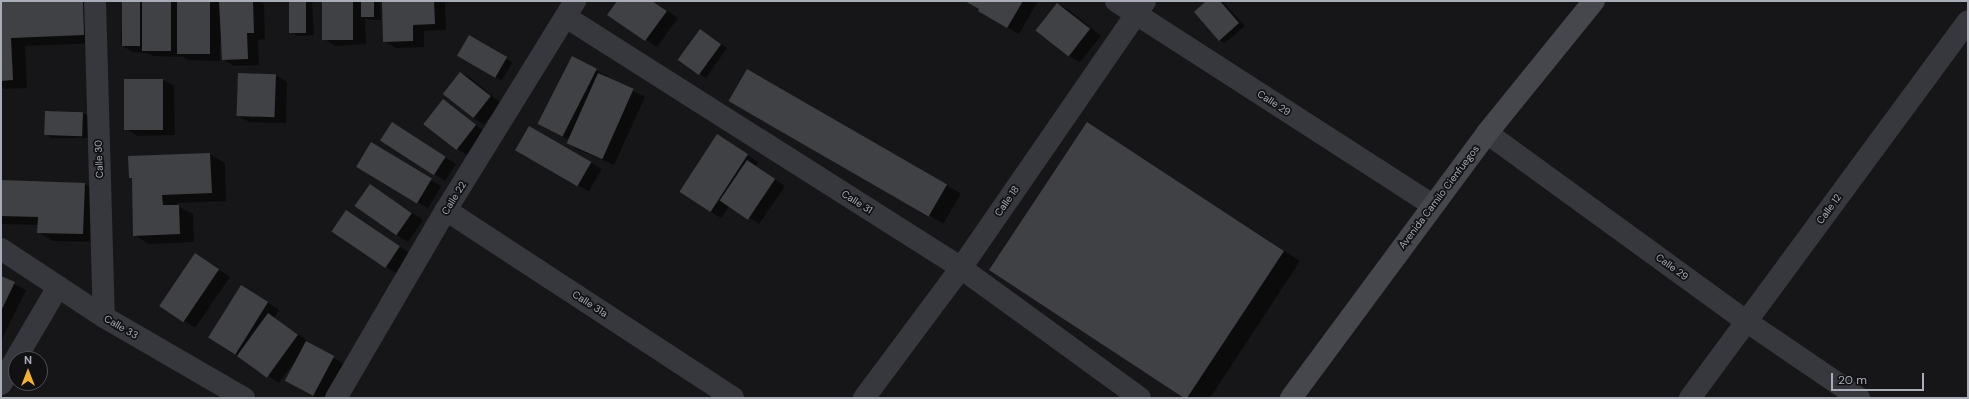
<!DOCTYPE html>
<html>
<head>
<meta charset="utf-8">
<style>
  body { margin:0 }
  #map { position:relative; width:1969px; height:399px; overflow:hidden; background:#161618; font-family:"DM Sans",sans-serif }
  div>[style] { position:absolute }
  .shadow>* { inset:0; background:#0007; transform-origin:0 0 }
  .building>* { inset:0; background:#404145; transform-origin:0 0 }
  .street>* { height:22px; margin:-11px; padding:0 11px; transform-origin:11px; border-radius:11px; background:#37383d }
  .secondary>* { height:22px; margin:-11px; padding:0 11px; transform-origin:11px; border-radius:11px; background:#45474d }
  span { translate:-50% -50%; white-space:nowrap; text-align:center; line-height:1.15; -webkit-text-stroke:3.5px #111113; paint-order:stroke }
  .street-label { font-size:10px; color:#a8adb8 }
  .frame { position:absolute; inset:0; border:2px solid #a8adb8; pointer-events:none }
  .north { position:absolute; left:8px; top:351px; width:40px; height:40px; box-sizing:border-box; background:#111113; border:1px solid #4d4f55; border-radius:50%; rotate:0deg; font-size:11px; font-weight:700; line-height:16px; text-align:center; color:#a8adb8 }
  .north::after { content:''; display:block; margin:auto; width:14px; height:18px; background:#f2b134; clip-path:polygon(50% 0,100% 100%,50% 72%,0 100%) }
  .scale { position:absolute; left:1831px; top:373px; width:93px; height:18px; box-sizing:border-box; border:2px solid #a8adb8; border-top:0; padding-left:5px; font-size:12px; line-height:14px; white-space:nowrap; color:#a8adb8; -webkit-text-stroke:3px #111113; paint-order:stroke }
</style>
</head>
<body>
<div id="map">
  <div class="shadow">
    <i style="clip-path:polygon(1px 1px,96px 1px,98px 43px,25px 46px,27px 88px,5px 89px,1px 87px)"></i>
    <i style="clip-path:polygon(123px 1px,259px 1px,264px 4px,265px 39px,258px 40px,259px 65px,234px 66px,223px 59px,222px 41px,220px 41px,220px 61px,188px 60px,181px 56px,181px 57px,153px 56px,147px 53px,133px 52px,121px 45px)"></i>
    <i style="clip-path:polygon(290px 1px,312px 1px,314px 35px,298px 36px,292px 32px)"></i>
    <i style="clip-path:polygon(323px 1px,380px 1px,381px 20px,369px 20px,365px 18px,366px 44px,336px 46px,324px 39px)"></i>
    <i style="clip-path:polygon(383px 1px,445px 1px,446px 30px,424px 31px,424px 47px,396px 48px,384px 41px)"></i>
    <i style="clip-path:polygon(618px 1px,653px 1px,678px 18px,657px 47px,609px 15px)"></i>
    <i style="clip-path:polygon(967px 1px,1038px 1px,1019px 34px,979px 11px,980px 9px)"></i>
    <i style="clip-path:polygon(1208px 1px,1222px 1px,1245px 26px,1225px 43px,1219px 40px)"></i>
    <i style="clip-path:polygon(1057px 4px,1069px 10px,1101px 36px,1080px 62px,1068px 56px)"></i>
    <i style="clip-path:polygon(707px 34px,727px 48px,706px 78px,680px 61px)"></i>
    <i style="left:469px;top:36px;width:51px;height:22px;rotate:31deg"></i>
    <i style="clip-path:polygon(596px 70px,607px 76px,606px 78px,645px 97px,614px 165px,579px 150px,568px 143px,569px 140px,549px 129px)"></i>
    <i style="left:747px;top:70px;width:247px;height:35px;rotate:30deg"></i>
    <i style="clip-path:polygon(461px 73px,472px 79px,502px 104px,484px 124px,473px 118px)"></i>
    <i style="clip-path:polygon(276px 75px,287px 82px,286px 123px,249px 122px,238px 116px)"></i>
    <i style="clip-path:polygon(163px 80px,174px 86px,175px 135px,138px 136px,126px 129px)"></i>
    <i style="clip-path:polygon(443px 100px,487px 133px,469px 156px,457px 149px)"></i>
    <i style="clip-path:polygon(83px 113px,89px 116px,88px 138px,51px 138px,45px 134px)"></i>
    <i style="left:529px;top:127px;width:84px;height:26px;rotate:30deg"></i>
    <i style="clip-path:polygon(403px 130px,456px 164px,445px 181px,434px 174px)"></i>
    <i style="clip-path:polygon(1103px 133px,1300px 261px,1210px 398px,1186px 398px)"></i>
    <i style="clip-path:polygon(728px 142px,758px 162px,756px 166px,785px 186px,759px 224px,730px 205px,721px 218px,710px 211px)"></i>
    <i style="left:371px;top:144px;width:82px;height:26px;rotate:31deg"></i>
    <i style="clip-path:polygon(210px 154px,225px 163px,226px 201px,177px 203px,177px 206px,193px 214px,194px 242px,149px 244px,134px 235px,133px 179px,130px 177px,129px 157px)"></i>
    <i style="clip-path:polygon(1px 181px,85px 184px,100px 192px,98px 242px,53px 241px,38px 232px,38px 225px,1px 224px)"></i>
    <i style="clip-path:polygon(381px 193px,423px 220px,408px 242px,397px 235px)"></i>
    <i style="clip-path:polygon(357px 218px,411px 254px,397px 274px,333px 231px)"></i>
    <i style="clip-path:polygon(206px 261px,230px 277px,195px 328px,161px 305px)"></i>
    <i style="clip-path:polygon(1px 277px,26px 290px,1px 341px)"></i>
    <i style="clip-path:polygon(253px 293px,279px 310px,274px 318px,309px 342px,308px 343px,344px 364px,325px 398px,318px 398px,286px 380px,294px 362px,279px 383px,210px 337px)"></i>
  </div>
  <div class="building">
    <i style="clip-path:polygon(1px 1px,83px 1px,84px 35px,11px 38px,13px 80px,1px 81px)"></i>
    <i style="left:122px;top:1px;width:18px;height:45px"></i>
    <i style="left:142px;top:1px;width:29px;height:50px"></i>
    <i style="left:177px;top:1px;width:33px;height:53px"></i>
    <i style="clip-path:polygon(219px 1px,253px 1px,254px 33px,247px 33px,248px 59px,222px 60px)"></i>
    <i style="left:289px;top:1px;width:17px;height:32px"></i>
    <i style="left:322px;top:1px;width:31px;height:39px"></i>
    <i style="left:361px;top:1px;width:13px;height:16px"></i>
    <i style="clip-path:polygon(382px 1px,434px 1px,435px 24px,413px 25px,413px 41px,383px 42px)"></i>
    <i style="clip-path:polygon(617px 1px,652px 1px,667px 11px,645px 41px,607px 15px)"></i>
    <i style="clip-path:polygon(965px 1px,1023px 1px,1007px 28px,978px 11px,979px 9px)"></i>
    <i style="clip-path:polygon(1206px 1px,1220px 1px,1239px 23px,1219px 41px,1194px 12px)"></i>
    <i style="left:1057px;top:3px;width:42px;height:35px;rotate:38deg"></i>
    <i style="left:700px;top:29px;width:26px;height:38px;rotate:36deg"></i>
    <i style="left:469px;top:35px;width:44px;height:24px;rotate:30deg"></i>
    <i style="left:572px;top:56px;width:28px;height:76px;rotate:27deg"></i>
    <i style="left:747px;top:69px;width:231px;height:37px;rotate:30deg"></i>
    <i style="left:460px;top:72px;width:39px;height:28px;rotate:38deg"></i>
    <i style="left:238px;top:73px;width:38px;height:43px;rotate:2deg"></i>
    <i style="left:598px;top:73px;width:39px;height:77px;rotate:24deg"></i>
    <i style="left:124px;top:79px;width:39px;height:51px"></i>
    <i style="left:443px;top:99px;width:42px;height:32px;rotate:38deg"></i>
    <i style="left:45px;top:111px;width:38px;height:24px;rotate:2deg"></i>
    <i style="left:392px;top:122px;width:64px;height:22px;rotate:33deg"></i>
    <i style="clip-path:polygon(1087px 122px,1284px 251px,1187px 398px,1184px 398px,989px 270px)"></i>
    <i style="left:529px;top:126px;width:72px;height:28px;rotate:30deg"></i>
    <i style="left:717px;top:134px;width:37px;height:69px;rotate:33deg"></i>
    <i style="left:371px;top:142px;width:71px;height:29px;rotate:31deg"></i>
    <i style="clip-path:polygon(210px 153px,212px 193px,162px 195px,163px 205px,179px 205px,180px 234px,133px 236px,132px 178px,129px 178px,128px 156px)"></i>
    <i style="left:747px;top:160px;width:34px;height:49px;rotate:34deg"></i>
    <i style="clip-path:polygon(1px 180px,85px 183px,83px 234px,37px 233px,38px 217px,1px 216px)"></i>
    <i style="left:370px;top:184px;width:51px;height:27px;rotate:35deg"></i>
    <i style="left:346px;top:210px;width:65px;height:26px;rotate:34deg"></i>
    <i style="left:195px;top:253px;width:29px;height:64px;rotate:34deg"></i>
    <i style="clip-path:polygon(1px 276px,15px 282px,1px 311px)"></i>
    <i style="left:241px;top:285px;width:32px;height:62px;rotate:32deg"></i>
    <i style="left:268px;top:313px;width:37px;height:53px;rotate:36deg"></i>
    <i style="left:306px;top:341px;width:32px;height:45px;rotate:28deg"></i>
  </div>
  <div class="street">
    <i style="left:95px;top:1px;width:316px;rotate:88.4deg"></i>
    <i style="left:1116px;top:1px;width:376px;rotate:32.8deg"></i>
    <i style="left:566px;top:17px;width:468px;rotate:32.4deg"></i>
    <i style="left:961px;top:268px;width:221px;rotate:36deg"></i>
    <i style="left:1487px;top:133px;width:320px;rotate:36deg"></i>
    <i style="left:1746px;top:321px;width:137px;rotate:34.3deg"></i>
    <i style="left:446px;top:210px;width:343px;rotate:33.2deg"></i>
    <i style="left:1px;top:249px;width:123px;rotate:33.4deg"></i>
    <i style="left:104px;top:317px;width:162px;rotate:30.1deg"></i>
    <i style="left:1px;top:384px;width:113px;rotate:-59.6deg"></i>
    <i style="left:336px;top:398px;width:218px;rotate:-59.7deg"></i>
    <i style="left:446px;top:210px;width:246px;rotate:-58.3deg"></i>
    <i style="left:864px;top:398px;width:162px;rotate:-53.3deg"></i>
    <i style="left:961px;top:268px;width:324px;rotate:-55.4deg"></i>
    <i style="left:1690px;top:398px;width:468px;rotate:-53.6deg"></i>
  </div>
  <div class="secondary">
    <i style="left:1291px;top:398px;width:330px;rotate:-53.5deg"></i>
    <i style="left:1487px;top:133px;width:170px;rotate:-51deg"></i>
  </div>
  <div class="street-label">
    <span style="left:1274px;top:103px;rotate:33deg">Calle 29</span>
    <span style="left:99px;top:159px;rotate:-92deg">Calle 30</span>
    <span style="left:1439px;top:197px;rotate:-53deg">Avenida Camilo Cienfuegos</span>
    <span style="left:454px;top:198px;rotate:-58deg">Calle 22</span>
    <span style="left:1007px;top:201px;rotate:-55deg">Calle 18</span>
    <span style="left:857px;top:202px;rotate:33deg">Calle 31</span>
    <span style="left:1829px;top:209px;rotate:-54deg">Calle 12</span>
    <span style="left:1672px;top:267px;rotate:36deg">Calle 29</span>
    <span style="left:590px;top:304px;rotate:33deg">Calle 31a</span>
    <span style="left:121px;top:327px;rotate:30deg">Calle 33</span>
  </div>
  <div class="frame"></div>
  <div class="north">N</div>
  <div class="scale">20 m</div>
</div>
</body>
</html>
